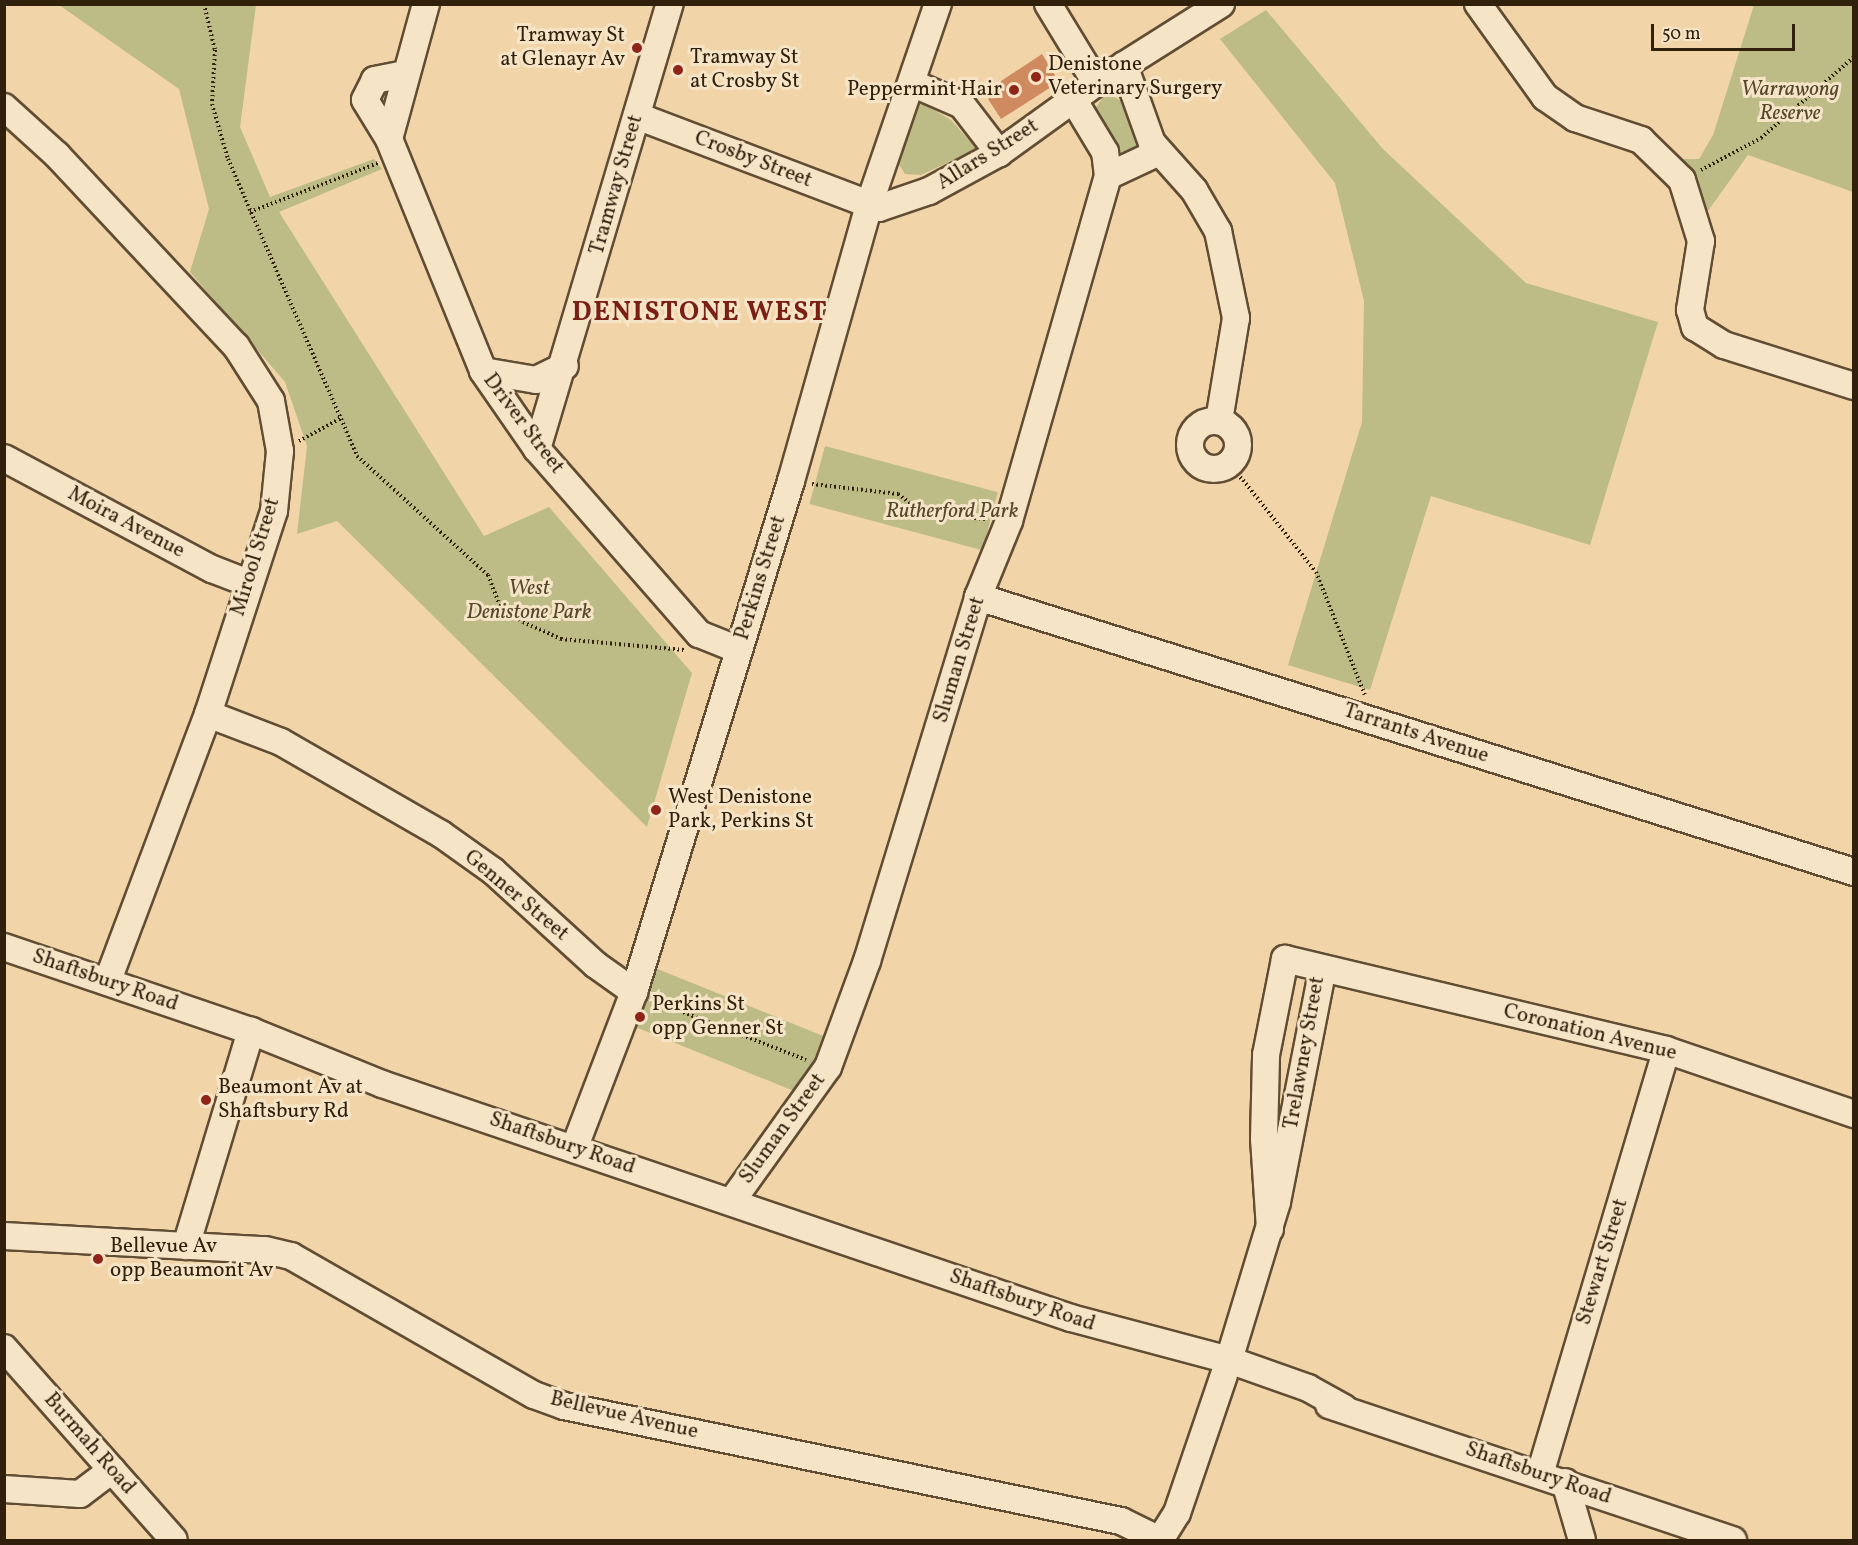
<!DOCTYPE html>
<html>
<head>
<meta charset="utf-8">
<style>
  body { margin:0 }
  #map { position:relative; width:1858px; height:1545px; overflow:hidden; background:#f1d5a9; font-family:Vollkorn,serif }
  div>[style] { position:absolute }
  .green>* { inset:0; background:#bdbc86; transform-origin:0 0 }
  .building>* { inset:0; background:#d08a60 }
  .path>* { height:4px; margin-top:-2px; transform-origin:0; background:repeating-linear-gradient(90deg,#31200c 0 1.5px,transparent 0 4.5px) }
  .roads { filter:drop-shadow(2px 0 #614d33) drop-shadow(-2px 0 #614d33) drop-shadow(0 2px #614d33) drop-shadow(0 -2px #614d33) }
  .minor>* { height:26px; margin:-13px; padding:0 13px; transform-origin:13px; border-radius:13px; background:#f6e4c7 }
  .minor>.ring { margin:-13px; padding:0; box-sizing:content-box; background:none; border:26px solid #f6e4c7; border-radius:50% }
  .dots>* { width:16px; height:16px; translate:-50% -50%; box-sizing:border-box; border:3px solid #f6e4c7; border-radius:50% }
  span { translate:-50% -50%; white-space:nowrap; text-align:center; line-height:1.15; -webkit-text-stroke:6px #f6e4c7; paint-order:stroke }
  .poi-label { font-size:21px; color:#31200c }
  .right { translate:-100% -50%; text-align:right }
  .left { translate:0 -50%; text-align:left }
  .park-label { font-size:21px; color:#54472a; font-style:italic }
  .street-label { font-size:21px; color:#31200c }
  .district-label { font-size:27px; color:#7a1f14; font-weight:700; letter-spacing:1.5px }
  .frame { position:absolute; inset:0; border:6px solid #31200c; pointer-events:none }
  .scale { position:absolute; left:1651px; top:24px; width:144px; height:27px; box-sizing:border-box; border:3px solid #31200c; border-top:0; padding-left:8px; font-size:18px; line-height:21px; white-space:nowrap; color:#31200c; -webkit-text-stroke:4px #f6e4c7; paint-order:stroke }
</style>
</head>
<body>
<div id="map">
  <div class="green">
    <i style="clip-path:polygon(59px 5px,256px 5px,240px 127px,270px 197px,374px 159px,382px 169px,279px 212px,484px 536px,549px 507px,692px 673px,647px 827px,337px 521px,297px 534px,307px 446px,285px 382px,190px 272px,209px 209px,179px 89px)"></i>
    <i style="clip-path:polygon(1754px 5px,1853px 5px,1853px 192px,1748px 155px,1708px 211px,1680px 159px,1699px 159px,1713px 135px)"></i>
    <i style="clip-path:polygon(1266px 10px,1383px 149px,1526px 283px,1658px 322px,1590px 545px,1431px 496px,1370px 690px,1288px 665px,1362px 422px,1364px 301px,1335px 183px,1220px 39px)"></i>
    <i style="clip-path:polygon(1106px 93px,1126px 103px,1137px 149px,1126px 154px,1116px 149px,1092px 113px)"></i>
    <i style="clip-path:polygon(916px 99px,951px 120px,977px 149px,921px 175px,905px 174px,898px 163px)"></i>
    <i style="left:825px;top:446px;width:179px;height:60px;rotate:15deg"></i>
    <i style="left:655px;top:968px;width:188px;height:62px;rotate:22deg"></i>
  </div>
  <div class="building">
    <i style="clip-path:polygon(1042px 54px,1059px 82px,1001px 119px,988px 99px,996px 94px,992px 87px)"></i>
  </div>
  <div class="path">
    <i style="left:204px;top:4px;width:47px;rotate:76.6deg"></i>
    <i style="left:215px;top:50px;width:54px;rotate:93.2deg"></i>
    <i style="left:212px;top:104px;width:57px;rotate:73.8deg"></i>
    <i style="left:228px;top:159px;width:324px;rotate:66.5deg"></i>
    <i style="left:357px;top:456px;width:177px;rotate:42.3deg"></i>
    <i style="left:488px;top:575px;width:34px;rotate:69deg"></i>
    <i style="left:500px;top:607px;width:27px;rotate:33deg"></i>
    <i style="left:523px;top:622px;width:42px;rotate:24.1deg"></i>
    <i style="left:561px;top:639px;width:124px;rotate:5.1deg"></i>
    <i style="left:1701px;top:170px;width:68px;rotate:-28.1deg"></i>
    <i style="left:1761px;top:138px;width:123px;rotate:-41.1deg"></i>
    <i style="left:250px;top:212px;width:137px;rotate:-20.9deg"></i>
    <i style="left:299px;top:441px;width:48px;rotate:-28.7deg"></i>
    <i style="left:1226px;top:466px;width:22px;rotate:39deg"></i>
    <i style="left:1243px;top:480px;width:117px;rotate:51.6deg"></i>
    <i style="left:1316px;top:572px;width:132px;rotate:68.3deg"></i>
    <i style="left:812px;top:484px;width:87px;rotate:6.6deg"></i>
    <i style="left:898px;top:494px;width:34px;rotate:37deg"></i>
    <i style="left:925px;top:514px;width:62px;rotate:4.6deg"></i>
    <i style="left:654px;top:1001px;width:163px;rotate:21.2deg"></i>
  </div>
  <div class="roads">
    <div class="minor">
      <i style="left:1048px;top:4px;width:92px;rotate:58.7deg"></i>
      <i style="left:1478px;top:4px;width:115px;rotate:54.2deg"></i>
      <i style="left:1545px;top:97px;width:37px;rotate:35deg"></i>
      <i style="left:1575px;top:118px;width:70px;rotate:18.4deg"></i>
      <i style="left:1641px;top:140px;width:57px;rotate:44.3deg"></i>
      <i style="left:1682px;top:180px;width:64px;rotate:72.7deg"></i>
      <i style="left:1701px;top:241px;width:70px;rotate:99.1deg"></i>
      <i style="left:1690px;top:310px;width:18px;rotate:74deg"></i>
      <i style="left:1695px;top:327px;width:34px;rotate:32deg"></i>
      <i style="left:1724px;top:345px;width:136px;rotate:17.5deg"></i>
      <i style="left:1124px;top:65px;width:83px;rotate:70.3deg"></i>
      <i style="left:1152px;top:143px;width:63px;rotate:48.2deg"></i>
      <i style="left:1194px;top:190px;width:48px;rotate:59.7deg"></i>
      <i style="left:1218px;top:231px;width:89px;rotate:78.3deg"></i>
      <i style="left:1236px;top:318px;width:104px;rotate:99.4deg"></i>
      <i style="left:405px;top:74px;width:31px;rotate:169deg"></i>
      <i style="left:375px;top:80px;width:22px;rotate:117deg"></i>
      <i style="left:365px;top:100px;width:46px;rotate:58.4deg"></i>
      <i style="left:389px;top:139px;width:250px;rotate:67.9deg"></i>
      <i style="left:483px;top:371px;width:95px;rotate:55.3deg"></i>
      <i style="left:537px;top:449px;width:246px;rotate:48.8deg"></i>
      <i style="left:699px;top:634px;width:43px;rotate:21.8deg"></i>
      <i style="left:914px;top:84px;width:52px;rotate:23.6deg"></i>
      <i style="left:962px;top:105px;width:61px;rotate:52.4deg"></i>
      <i style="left:4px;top:107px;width:72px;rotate:42.2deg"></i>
      <i style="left:57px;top:155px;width:262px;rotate:46.9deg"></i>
      <i style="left:236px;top:346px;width:65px;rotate:57.5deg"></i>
      <i style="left:271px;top:401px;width:51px;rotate:79.8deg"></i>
      <i style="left:280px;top:451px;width:60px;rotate:95.7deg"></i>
      <i style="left:274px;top:511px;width:213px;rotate:108deg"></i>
      <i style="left:208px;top:714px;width:286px;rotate:110.6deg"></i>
      <i style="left:637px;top:116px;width:259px;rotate:20.8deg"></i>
      <i style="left:879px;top:208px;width:53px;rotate:-18.8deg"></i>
      <i style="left:929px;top:191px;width:80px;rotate:-28.5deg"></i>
      <i style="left:999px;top:153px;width:120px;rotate:-35.8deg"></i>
      <i style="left:1096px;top:83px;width:148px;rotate:-32.3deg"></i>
      <i style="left:389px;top:139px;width:140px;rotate:-74.7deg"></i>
      <i style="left:1108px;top:176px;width:56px;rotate:-25.2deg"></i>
      <i style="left:483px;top:371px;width:54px;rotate:9.6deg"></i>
      <i style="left:536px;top:380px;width:32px;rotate:-26deg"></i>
      <i class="ring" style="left:1190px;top:421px;width:22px;height:22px"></i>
      <i style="left:537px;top:449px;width:464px;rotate:-73.4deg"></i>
      <i style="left:4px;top:458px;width:236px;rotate:28.1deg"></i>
      <i style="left:212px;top:569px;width:40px;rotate:21deg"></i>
      <i style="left:978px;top:597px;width:918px;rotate:17.43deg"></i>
      <i style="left:208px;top:714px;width:78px;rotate:21deg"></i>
      <i style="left:281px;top:742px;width:185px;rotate:29.9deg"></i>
      <i style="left:441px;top:834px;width:64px;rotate:35.4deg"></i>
      <i style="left:493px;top:871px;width:139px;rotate:42.4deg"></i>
      <i style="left:596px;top:965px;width:47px;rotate:35.4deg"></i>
      <i style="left:4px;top:947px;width:261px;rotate:18.8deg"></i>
      <i style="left:251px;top:1031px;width:141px;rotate:22deg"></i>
      <i style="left:382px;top:1084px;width:728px;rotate:18.76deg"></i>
      <i style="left:1071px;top:1318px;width:163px;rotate:14.9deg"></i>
      <i style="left:1229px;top:1360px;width:84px;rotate:19.5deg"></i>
      <i style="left:1308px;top:1388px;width:41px;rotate:29.1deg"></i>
      <i style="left:574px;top:1149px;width:168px;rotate:-69.1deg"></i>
      <i style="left:634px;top:992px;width:535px;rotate:-72.92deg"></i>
      <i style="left:791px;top:481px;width:287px;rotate:-74.2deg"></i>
      <i style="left:869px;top:205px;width:213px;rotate:-71.1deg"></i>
      <i style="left:732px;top:1201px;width:165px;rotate:-54.4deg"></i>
      <i style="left:828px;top:1067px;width:113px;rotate:-69.8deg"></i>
      <i style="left:867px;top:961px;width:381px;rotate:-73deg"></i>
      <i style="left:978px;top:597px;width:82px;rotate:-67.8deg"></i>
      <i style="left:1009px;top:521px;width:359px;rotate:-74deg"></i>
      <i style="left:1108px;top:176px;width:24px;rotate:-97deg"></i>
      <i style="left:1105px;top:152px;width:62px;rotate:-121.1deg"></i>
      <i style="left:1270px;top:1229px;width:90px;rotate:-93.8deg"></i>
      <i style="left:1264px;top:1139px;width:84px;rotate:-88.6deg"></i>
      <i style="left:1266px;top:1055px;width:98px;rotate:-78.8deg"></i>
      <i style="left:1285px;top:959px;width:392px;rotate:13.4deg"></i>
      <i style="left:1666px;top:1050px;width:199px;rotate:18.8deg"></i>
      <i style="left:4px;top:1236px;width:261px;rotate:3.1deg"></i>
      <i style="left:265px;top:1250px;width:27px;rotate:13deg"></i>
      <i style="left:291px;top:1256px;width:280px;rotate:29.8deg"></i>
      <i style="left:534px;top:1395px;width:32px;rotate:20deg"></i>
      <i style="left:564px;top:1406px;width:569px;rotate:11.67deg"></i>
      <i style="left:1121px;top:1521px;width:43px;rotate:26deg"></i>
      <i style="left:186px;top:1246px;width:225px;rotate:-73.2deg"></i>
      <i style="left:4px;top:1348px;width:256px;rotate:48.5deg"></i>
      <i style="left:1229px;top:1360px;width:165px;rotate:-73.1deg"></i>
      <i style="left:1277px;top:1202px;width:238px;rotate:-78.9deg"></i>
      <i style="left:1329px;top:1405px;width:426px;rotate:18.5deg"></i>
      <i style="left:1540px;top:1474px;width:442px;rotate:-73.4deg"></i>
      <i style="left:1565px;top:1482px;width:60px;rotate:73.7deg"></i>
      <i style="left:4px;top:1489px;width:76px;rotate:3.8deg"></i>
      <i style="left:80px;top:1494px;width:40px;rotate:-37deg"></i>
      <i style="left:1160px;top:1540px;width:32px;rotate:-58deg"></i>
      <i style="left:1177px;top:1513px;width:146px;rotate:-71.2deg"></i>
    </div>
  </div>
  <div class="dots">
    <i style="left:637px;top:48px;background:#8f2418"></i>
    <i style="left:678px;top:70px;background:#8f2418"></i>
    <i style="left:1036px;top:77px;background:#8f2418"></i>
    <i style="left:1014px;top:90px;background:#8f2418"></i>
    <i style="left:656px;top:810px;background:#8f2418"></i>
    <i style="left:640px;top:1017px;background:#8f2418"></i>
    <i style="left:206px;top:1100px;background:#8f2418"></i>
    <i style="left:98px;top:1259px;background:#8f2418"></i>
  </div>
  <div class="poi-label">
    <span class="right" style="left:625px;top:48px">Tramway St<br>at Glenayr Av</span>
    <span class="left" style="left:690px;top:70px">Tramway St<br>at Crosby St</span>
    <span class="left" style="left:1048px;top:77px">Denistone<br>Veterinary Surgery</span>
    <span class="right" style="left:1002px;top:90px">Peppermint Hair</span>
    <span class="left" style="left:668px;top:810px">West Denistone<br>Park, Perkins St</span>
    <span class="left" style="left:652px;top:1017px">Perkins St<br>opp Genner St</span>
    <span class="left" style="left:218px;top:1100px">Beaumont Av at<br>Shaftsbury Rd</span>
    <span class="left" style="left:110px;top:1259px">Bellevue Av<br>opp Beaumont Av</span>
  </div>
  <div class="park-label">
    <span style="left:1790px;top:102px">Warrawong<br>Reserve</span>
    <span style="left:952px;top:512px">Rutherford Park</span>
    <span style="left:529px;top:601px">West<br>Denistone Park</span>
  </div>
  <div class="street-label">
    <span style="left:988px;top:155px;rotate:-32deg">Allars Street</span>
    <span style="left:753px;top:160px;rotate:21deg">Crosby Street</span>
    <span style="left:617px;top:185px;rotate:-74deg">Tramway Street</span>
    <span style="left:523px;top:424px;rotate:53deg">Driver Street</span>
    <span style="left:126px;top:523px;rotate:28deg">Moira Avenue</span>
    <span style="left:256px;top:557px;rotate:-73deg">Mirool Street</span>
    <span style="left:761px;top:578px;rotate:-73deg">Perkins Street</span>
    <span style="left:960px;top:660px;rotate:-73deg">Sluman Street</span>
    <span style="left:1416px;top:734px;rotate:18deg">Tarrants Avenue</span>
    <span style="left:516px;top:896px;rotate:40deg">Genner Street</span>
    <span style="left:105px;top:981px;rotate:19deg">Shaftsbury Road</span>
    <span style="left:1590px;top:1033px;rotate:14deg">Coronation Avenue</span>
    <span style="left:1305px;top:1053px;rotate:-80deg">Trelawney Street</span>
    <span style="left:783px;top:1129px;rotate:-54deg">Sluman Street</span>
    <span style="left:562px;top:1144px;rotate:19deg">Shaftsbury Road</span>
    <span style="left:1603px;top:1262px;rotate:-73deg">Stewart Street</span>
    <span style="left:1022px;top:1301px;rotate:19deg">Shaftsbury Road</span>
    <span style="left:624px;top:1416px;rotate:13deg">Bellevue Avenue</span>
    <span style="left:89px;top:1444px;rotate:49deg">Burmah Road</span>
    <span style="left:1538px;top:1474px;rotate:19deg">Shaftsbury Road</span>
  </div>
  <div class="district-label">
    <span style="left:700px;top:314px">DENISTONE WEST</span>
  </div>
  <div class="frame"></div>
  <div class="scale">50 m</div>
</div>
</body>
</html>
